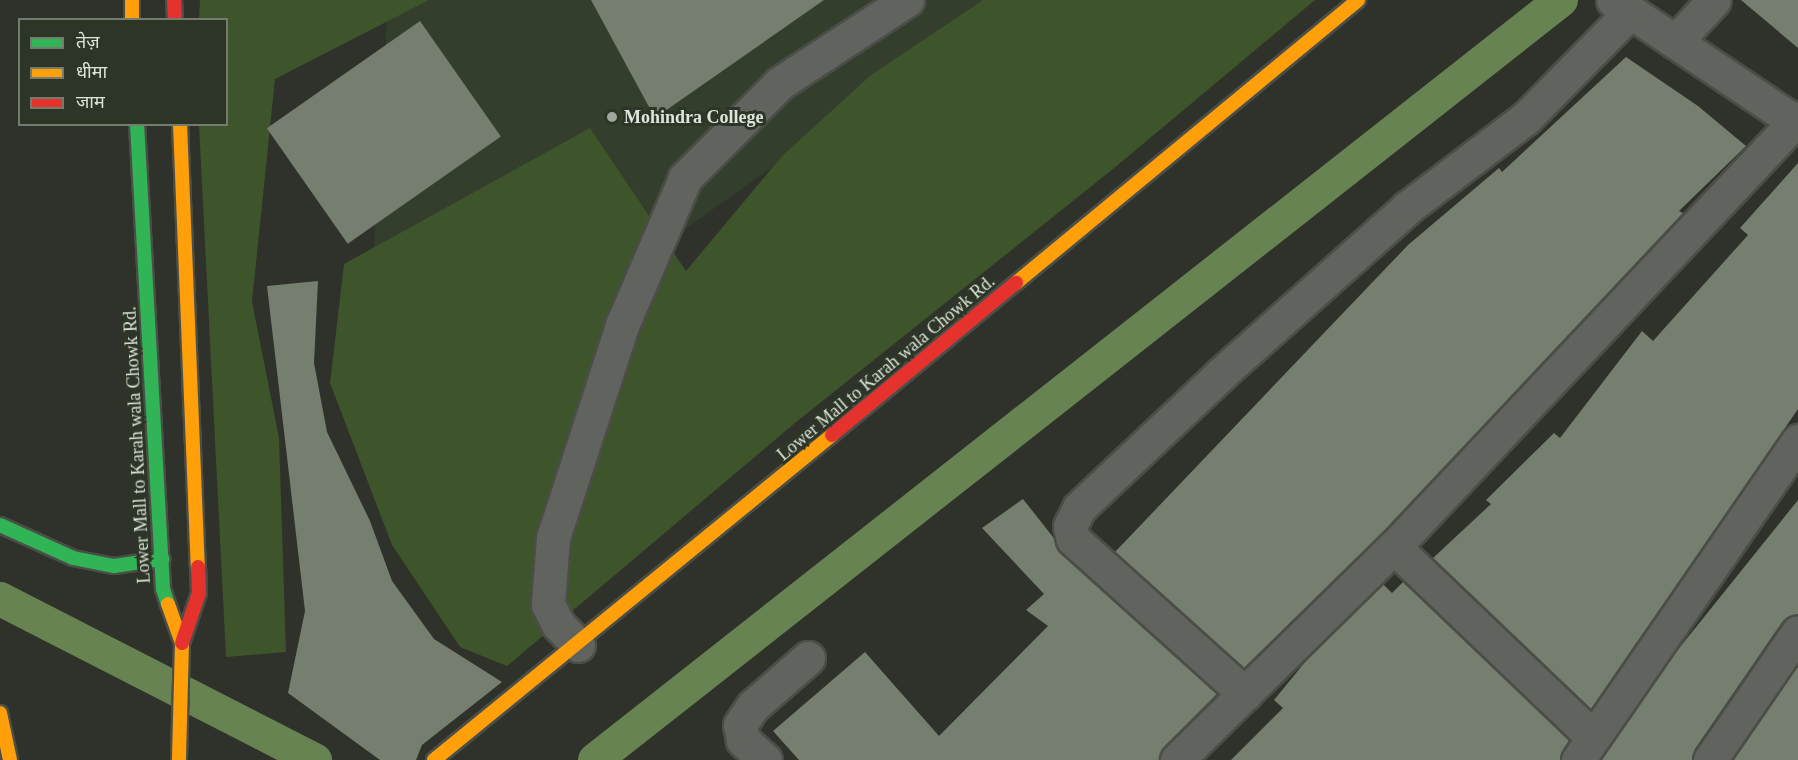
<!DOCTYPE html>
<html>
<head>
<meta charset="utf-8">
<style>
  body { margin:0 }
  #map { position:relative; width:1798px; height:760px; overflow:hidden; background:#2e322a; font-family:"Times New Roman","Noto Sans Devanagari",serif }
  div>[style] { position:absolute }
  .built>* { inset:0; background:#343e2c }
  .green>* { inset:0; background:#3e542b }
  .canal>* { height:34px; margin:-17px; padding:0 17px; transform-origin:17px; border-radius:17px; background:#678352 }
  .building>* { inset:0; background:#767e6f; transform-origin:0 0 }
  .roads { filter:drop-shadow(2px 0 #4b4e48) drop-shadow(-2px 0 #4b4e48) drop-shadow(0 2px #4b4e48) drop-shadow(0 -2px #4b4e48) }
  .street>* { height:33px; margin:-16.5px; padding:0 16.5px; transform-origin:16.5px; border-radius:16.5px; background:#61645e }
  .fast>* { height:14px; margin:-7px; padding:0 7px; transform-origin:7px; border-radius:7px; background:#30b455 }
  .slow>* { height:14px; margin:-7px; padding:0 7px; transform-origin:7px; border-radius:7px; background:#ff9f0a }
  .jam>* { height:14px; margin:-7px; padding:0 7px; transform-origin:7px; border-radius:7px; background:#e5322d }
  .dots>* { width:16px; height:16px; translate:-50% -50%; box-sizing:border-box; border:3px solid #2d3527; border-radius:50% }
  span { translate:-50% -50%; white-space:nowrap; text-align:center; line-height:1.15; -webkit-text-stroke:6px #2d3527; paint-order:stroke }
  .poi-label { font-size:18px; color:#dfe5db; font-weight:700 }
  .left { translate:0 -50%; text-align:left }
  .street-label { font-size:18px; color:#dfe5db }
  .legend { position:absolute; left:18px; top:18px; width:210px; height:108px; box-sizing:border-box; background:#2d3527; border:2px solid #747b6f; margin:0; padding:8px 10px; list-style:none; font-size:18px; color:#dfe5db }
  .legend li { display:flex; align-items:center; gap:12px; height:30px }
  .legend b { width:30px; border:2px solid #747b6f }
</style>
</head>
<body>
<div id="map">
  <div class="built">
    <i style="clip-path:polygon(388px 0,1008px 0,678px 234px,369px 333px)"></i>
  </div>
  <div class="green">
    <i style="clip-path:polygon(200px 0,429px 0,275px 79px,252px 302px,279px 438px,286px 652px,226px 657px,199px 125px,226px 124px,226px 20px,199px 20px)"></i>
    <i style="clip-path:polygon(983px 0,1315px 0,1113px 169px,795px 423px,507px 666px,460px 647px,392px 545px,330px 383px,344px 264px,590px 128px,686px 271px,782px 156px,871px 75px)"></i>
  </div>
  <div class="canal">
    <i style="left:0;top:599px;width:354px;rotate:27.1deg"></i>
    <i style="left:595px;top:760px;width:1229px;rotate:-38.19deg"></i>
  </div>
  <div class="building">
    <i style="clip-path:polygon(591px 0,824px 0,655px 118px)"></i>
    <i style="clip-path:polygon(1741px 0,1798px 0,1798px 48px)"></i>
    <i style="left:420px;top:21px;width:141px;height:187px;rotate:55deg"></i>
    <i style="clip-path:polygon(1626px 57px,1698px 106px,1746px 146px,1679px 211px,1683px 213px,1381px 534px,1244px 668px,1115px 552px,1408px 245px,1499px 168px,1502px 172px)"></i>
    <i style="clip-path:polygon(1798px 163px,1798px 409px,1591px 709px,1433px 558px,1491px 504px,1486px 500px,1554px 433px,1560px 438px,1642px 331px,1653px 341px,1748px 235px,1740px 228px)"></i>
    <i style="clip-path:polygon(318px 281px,314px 363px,327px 432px,370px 521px,392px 581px,434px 639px,502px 682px,422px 745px,416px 760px,380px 760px,288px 693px,305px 611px,267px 286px)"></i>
    <i style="clip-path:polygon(1023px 499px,1053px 537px,1060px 553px,1217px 694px,1164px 747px,1159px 760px,799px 760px,773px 731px,865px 652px,939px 736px,1048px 626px,1026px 610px,1044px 594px,982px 528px)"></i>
    <i style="clip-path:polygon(1798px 500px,1798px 614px,1783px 621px,1695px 749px,1692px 760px,1601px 760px,1672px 657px)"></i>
    <i style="clip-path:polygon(1403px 582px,1569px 740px,1560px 760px,1231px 760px,1283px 708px,1274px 700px,1310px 656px,1383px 584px,1392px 593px)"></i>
    <i style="clip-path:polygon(1798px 665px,1798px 760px,1733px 760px)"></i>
  </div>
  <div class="roads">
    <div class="street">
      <i style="left:1613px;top:0;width:223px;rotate:33.8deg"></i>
      <i style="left:1675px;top:42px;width:57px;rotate:-47.1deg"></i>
      <i style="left:1394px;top:547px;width:274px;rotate:43.7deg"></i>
      <i style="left:578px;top:645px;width:29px;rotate:-134deg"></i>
      <i style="left:558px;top:624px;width:22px;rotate:-117deg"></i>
      <i style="left:548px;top:604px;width:66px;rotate:-85.7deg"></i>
      <i style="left:553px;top:538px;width:226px;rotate:-72deg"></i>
      <i style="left:623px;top:323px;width:158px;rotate:-66.8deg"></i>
      <i style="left:685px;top:178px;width:134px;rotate:-45deg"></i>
      <i style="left:780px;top:83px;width:152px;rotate:-33.2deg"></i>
      <i style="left:1245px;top:694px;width:232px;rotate:-138deg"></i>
      <i style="left:1073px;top:539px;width:13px;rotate:-103deg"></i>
      <i style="left:1070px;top:526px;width:20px;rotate:-63deg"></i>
      <i style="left:1079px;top:508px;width:195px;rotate:-43.3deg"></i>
      <i style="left:1221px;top:374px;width:249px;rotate:-41.7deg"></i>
      <i style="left:1407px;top:208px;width:149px;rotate:-37.1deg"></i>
      <i style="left:1526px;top:118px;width:148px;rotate:-45.5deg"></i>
      <i style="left:765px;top:760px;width:30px;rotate:-138deg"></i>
      <i style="left:743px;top:740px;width:15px;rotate:-101deg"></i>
      <i style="left:740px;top:725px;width:23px;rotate:-56deg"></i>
      <i style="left:753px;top:706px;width:73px;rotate:-41.1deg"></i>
      <i style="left:1177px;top:760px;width:304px;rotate:-44.5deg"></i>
      <i style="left:1394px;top:547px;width:589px;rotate:-46.72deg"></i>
      <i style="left:1578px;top:760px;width:388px;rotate:-55.4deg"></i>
      <i style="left:1710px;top:760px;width:155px;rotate:-55.5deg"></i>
    </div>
    <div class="fast">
      <i style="left:137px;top:124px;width:466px;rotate:86.8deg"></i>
      <i style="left:163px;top:589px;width:16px;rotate:72deg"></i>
      <i style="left:0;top:525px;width:80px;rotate:24.3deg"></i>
      <i style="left:73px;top:558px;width:42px;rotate:11deg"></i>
      <i style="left:114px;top:566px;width:49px;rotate:-8.3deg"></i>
    </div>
    <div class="slow">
      <i style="left:132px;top:0;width:20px;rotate:90deg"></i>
      <i style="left:180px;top:124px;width:443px;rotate:87.7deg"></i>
      <i style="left:1016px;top:283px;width:444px;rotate:-39.6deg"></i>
      <i style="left:168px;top:604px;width:41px;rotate:70.3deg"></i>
      <i style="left:182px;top:643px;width:117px;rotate:91.5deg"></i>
      <i style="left:0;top:713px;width:48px;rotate:78deg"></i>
      <i style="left:434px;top:760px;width:514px;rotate:-39.23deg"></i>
    </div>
    <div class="jam">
      <i style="left:174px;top:0;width:20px;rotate:87deg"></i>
      <i style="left:832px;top:435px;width:239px;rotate:-39.6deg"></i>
      <i style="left:182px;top:643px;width:53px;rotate:-71.2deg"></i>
      <i style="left:199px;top:593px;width:26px;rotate:-92deg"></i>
    </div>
  </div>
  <div class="dots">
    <i style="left:612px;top:117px;background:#a1a69d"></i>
  </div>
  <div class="poi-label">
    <span class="left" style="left:624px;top:117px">Mohindra College</span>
  </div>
  <div class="street-label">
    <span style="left:886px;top:368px;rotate:-40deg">Lower Mall to Karah wala Chowk Rd.</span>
    <span style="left:137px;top:445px;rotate:-93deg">Lower Mall to Karah wala Chowk Rd.</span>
  </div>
  <ul class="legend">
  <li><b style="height:8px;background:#30b455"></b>तेज़</li>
  <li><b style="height:8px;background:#ff9f0a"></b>धीमा</li>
  <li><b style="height:8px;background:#e5322d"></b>जाम</li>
  </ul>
</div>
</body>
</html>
